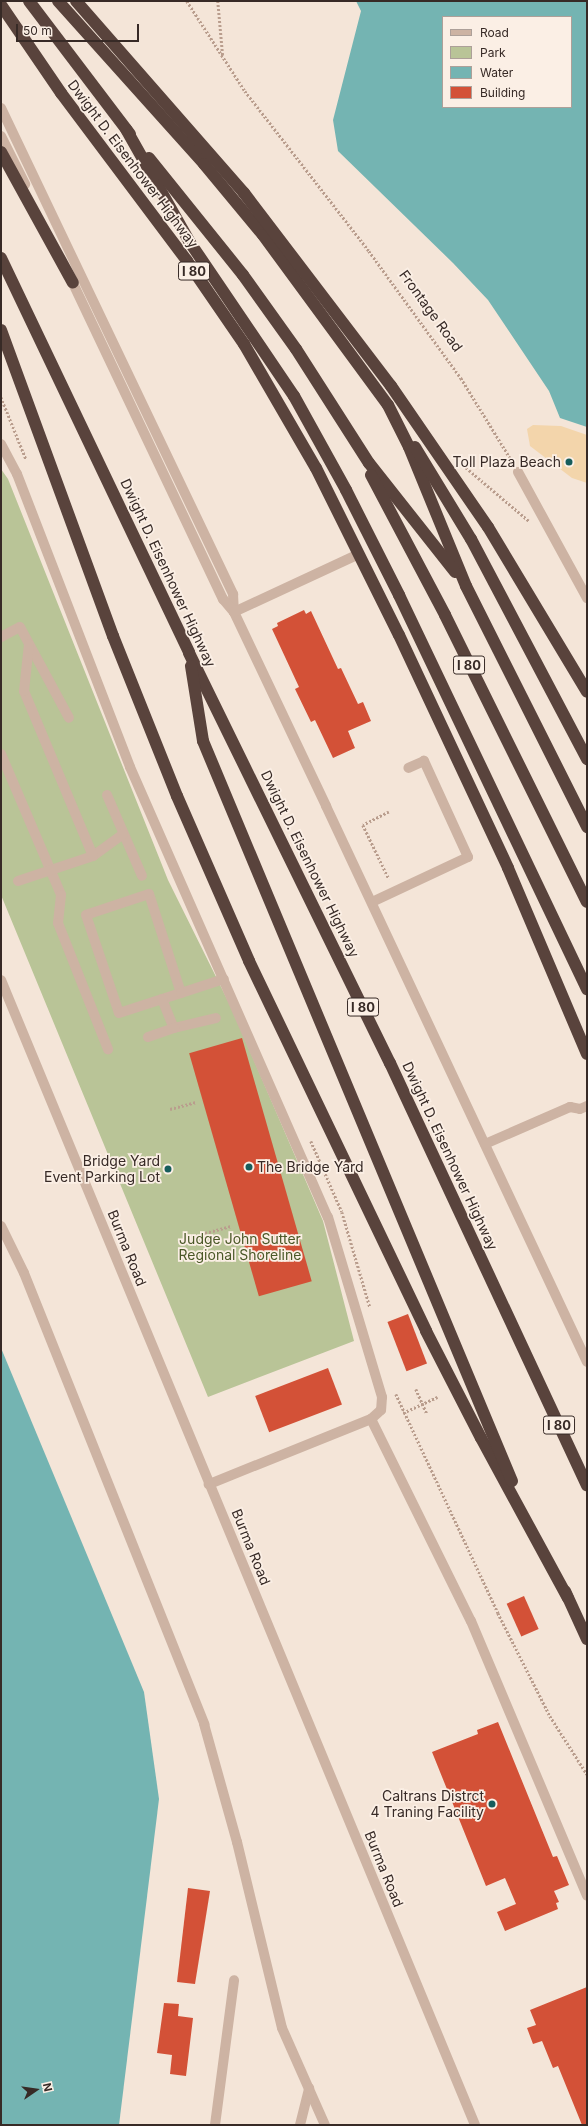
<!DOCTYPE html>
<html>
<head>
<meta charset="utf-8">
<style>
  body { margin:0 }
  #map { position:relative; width:588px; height:2126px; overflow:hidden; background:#f4e5d8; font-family:Inter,sans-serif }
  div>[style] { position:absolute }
  .green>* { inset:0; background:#b9c497 }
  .sand>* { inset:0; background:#f3d5ab }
  .water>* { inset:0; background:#74b4b2 }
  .building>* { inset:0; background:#d35137; transform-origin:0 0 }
  .path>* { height:2.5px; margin-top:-1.25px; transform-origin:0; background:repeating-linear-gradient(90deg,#b99d8d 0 2px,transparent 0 4px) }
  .minor>* { height:10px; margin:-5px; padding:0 5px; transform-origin:5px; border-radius:5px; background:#cdb3a3 }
  .highway>* { height:12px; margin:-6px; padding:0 6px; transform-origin:6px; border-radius:6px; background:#59433c }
  .dots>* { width:11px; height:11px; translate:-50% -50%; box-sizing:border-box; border:2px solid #fbefe5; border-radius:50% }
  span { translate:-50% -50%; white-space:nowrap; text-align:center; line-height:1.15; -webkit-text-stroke:3.5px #fbefe5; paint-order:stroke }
  .shield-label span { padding:1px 3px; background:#fbefe5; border:1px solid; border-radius:3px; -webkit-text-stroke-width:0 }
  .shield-label { font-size:13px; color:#372a26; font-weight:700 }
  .street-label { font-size:14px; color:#372a26 }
  .poi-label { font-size:14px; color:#372a26 }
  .right { translate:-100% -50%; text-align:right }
  .left { translate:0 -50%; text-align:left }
  .park-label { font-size:14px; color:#4a5827 }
  .frame { position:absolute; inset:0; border:2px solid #372a26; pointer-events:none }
  .legend { position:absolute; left:442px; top:16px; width:130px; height:92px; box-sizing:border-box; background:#fbefe5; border:1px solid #ada099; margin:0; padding:5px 7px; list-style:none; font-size:12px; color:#372a26 }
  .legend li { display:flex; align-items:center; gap:8px; height:20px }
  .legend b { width:20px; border:1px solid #ada099 }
  .north { position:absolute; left:16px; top:2070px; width:40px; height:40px; -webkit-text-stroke:3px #fbefe5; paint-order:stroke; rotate:77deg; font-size:11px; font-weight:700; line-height:16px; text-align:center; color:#372a26 }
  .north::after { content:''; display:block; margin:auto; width:14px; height:18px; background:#372a26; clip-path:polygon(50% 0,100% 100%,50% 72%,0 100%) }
  .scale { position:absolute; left:16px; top:24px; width:123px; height:18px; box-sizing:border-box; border:2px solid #372a26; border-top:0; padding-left:5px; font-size:12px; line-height:14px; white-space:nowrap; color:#372a26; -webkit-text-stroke:3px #fbefe5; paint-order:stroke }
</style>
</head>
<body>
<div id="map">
  <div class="green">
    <i style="clip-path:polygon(1px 469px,8px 479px,168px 880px,231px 1007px,323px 1221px,354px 1341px,208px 1397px,1px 895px)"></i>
  </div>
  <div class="sand">
    <i style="clip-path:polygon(533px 425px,561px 426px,587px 435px,587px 483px,572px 478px,530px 446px,527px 429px)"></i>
  </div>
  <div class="water">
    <i style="clip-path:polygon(evenodd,356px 1px,587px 1px,587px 427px,560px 418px,549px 391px,488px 300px,453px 263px,338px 151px,333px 120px,361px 11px,356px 1px,443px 17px,571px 17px,571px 107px,443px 107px,443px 17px)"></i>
    <i style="clip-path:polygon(1px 1348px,144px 1692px,159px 1799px,119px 2125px,1px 2125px)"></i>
  </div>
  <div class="building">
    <i style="clip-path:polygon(304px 610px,306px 614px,311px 611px,338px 669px,341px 668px,358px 704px,363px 702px,371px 721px,348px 731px,355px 748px,333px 758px,315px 720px,311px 722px,295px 689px,299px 687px,272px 629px,278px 626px,277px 623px)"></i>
    <i style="left:242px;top:1038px;width:253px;height:55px;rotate:74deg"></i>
    <i style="left:408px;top:1314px;width:53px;height:22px;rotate:69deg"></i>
    <i style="left:328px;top:1368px;width:39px;height:78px;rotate:69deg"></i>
    <i style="left:524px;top:1596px;width:36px;height:19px;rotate:66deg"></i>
    <i style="clip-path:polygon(498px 1722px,553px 1857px,557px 1856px,569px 1885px,554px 1891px,559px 1902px,556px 1903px,558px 1909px,505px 1931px,497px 1912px,516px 1904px,505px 1878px,486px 1886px,432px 1752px,478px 1734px,477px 1730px)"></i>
    <i style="clip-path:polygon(188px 1888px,210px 1891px,195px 1984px,177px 1982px)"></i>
    <i style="clip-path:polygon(587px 1987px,587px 2125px,582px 2125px,558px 2066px,553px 2068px,542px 2041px,533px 2044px,527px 2028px,536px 2025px,530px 2010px)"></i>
    <i style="clip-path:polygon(164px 2003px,179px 2004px,178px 2016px,193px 2018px,186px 2076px,170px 2074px,172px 2055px,157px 2053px)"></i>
  </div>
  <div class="path">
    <i style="left:187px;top:1px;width:107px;rotate:57.2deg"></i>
    <i style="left:245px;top:91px;width:202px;rotate:52.2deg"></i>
    <i style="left:369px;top:251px;width:157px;rotate:54.1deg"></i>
    <i style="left:461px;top:378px;width:97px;rotate:58.4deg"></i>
    <i style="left:218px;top:1px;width:56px;rotate:84.9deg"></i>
    <i style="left:1px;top:397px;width:67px;rotate:68deg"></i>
    <i style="left:463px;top:465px;width:87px;rotate:40.3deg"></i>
    <i style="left:389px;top:812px;width:29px;rotate:153deg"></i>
    <i style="left:363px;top:825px;width:60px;rotate:64.3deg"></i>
    <i style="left:170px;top:1109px;width:27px;rotate:-15deg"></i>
    <i style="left:311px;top:1141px;width:77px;rotate:66.4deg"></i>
    <i style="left:342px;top:1212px;width:99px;rotate:73.6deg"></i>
    <i style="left:205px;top:1233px;width:27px;rotate:-15deg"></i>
    <i style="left:416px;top:1389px;width:27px;rotate:66deg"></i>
    <i style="left:396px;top:1394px;width:242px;rotate:65deg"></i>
    <i style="left:498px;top:1613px;width:115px;rotate:63.2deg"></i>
    <i style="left:550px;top:1716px;width:69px;rotate:57.5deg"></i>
    <i style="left:403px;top:1413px;width:38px;rotate:-25deg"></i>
  </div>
  <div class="minor">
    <i style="left:1px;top:108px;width:539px;rotate:64.48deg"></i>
    <i style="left:233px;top:594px;width:18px;rotate:87deg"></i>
    <i style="left:1px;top:136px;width:54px;rotate:63.4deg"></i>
    <i style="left:70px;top:277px;width:357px;rotate:64.6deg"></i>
    <i style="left:223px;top:599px;width:17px;rotate:50deg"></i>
    <i style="left:234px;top:612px;width:215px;rotate:64.6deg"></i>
    <i style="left:326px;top:806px;width:614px;rotate:64.85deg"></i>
    <i style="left:1px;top:444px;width:34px;rotate:62deg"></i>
    <i style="left:17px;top:474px;width:314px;rotate:68.9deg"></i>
    <i style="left:130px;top:767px;width:492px;rotate:66.3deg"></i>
    <i style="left:328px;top:1217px;width:188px;rotate:73.3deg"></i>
    <i style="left:382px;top:1397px;width:13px;rotate:94deg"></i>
    <i style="left:381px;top:1410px;width:13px;rotate:138deg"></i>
    <i style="left:371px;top:1419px;width:175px;rotate:158.1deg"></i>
    <i style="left:518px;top:472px;width:144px;rotate:61.3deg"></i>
    <i style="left:234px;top:612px;width:138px;rotate:-24.9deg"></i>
    <i style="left:1px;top:637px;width:21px;rotate:-28deg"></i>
    <i style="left:20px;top:627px;width:103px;rotate:61.7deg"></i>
    <i style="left:1px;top:754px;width:153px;rotate:66.9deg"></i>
    <i style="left:61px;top:895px;width:28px;rotate:96deg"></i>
    <i style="left:58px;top:923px;width:136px;rotate:68.4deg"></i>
    <i style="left:107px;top:795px;width:88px;rotate:66.6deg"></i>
    <i style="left:93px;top:856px;width:37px;rotate:-36deg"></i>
    <i style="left:18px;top:881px;width:79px;rotate:-18.4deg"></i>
    <i style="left:93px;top:856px;width:179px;rotate:-112.7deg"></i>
    <i style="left:24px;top:691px;width:47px;rotate:-83.9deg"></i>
    <i style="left:372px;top:902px;width:106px;rotate:-25.1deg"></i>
    <i style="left:468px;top:857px;width:106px;rotate:-114.6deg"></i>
    <i style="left:424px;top:761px;width:17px;rotate:156deg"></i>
    <i style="left:1px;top:980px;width:1239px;rotate:67.51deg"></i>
    <i style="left:181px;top:993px;width:104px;rotate:-107.9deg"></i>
    <i style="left:149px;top:894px;width:66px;rotate:161.6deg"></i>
    <i style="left:86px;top:915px;width:103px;rotate:71.4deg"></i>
    <i style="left:119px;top:1013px;width:65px;rotate:-17.9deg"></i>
    <i style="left:181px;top:993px;width:45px;rotate:-18deg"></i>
    <i style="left:162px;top:999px;width:31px;rotate:68deg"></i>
    <i style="left:174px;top:1028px;width:43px;rotate:-13.4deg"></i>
    <i style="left:148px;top:1037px;width:28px;rotate:-19deg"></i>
    <i style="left:485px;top:1144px;width:93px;rotate:-23.5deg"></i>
    <i style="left:570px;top:1107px;width:10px;rotate:11deg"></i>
    <i style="left:580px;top:1109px;width:8px;rotate:-23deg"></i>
    <i style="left:1px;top:1226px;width:52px;rotate:63.9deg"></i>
    <i style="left:24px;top:1273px;width:486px;rotate:68.2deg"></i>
    <i style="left:204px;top:1724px;width:123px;rotate:74.4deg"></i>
    <i style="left:237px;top:1842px;width:191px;rotate:76.4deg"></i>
    <i style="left:282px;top:2028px;width:106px;rotate:66.1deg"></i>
    <i style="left:371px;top:1419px;width:225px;rotate:63.7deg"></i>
    <i style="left:471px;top:1621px;width:298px;rotate:67.1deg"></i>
    <i style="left:215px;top:2125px;width:146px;rotate:-82.5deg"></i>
    <i style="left:300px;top:2125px;width:38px;rotate:-76deg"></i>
  </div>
  <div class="highway">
    <i style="left:29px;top:1px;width:167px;rotate:52.8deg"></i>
    <i style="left:58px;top:1px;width:219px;rotate:48.1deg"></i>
    <i style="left:204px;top:164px;width:92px;rotate:50.3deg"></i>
    <i style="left:263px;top:235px;width:211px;rotate:53.7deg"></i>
    <i style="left:388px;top:405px;width:47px;rotate:63.4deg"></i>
    <i style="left:409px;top:447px;width:150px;rotate:67.7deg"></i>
    <i style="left:466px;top:586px;width:270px;rotate:63.3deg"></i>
    <i style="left:76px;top:1px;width:255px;rotate:48.8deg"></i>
    <i style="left:244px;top:193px;width:243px;rotate:52.7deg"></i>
    <i style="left:391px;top:386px;width:171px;rotate:55.5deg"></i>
    <i style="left:488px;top:527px;width:192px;rotate:59deg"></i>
    <i style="left:1px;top:5px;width:107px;rotate:55.7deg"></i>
    <i style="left:61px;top:93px;width:210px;rotate:53.1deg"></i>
    <i style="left:187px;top:261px;width:101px;rotate:55.5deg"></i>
    <i style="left:244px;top:344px;width:143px;rotate:59.9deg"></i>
    <i style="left:316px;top:468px;width:186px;rotate:63.6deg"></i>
    <i style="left:399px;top:635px;width:257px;rotate:64.9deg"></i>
    <i style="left:508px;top:868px;width:202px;rotate:67deg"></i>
    <i style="left:126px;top:129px;width:129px;rotate:60.6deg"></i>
    <i style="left:189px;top:241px;width:187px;rotate:55.9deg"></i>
    <i style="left:294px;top:396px;width:107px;rotate:61deg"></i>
    <i style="left:346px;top:490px;width:118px;rotate:63.2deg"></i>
    <i style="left:399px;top:595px;width:437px;rotate:64.5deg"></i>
    <i style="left:1px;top:152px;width:149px;rotate:61.2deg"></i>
    <i style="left:149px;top:158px;width:150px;rotate:51.2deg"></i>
    <i style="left:243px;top:275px;width:91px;rotate:54.4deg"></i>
    <i style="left:296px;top:349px;width:135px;rotate:57.4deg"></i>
    <i style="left:369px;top:463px;width:139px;rotate:51.7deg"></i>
    <i style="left:1px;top:258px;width:437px;rotate:64.5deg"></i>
    <i style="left:189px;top:653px;width:457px;rotate:63.9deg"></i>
    <i style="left:390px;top:1063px;width:466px;rotate:65deg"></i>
    <i style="left:1px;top:330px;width:326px;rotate:69.9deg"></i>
    <i style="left:113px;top:636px;width:172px;rotate:68.2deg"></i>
    <i style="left:177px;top:796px;width:180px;rotate:66.4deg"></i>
    <i style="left:249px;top:961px;width:410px;rotate:64.4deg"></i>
    <i style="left:426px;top:1331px;width:120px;rotate:62.8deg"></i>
    <i style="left:481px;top:1438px;width:182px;rotate:61.5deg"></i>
    <i style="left:415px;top:447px;width:108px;rotate:58.7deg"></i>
    <i style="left:471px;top:539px;width:249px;rotate:62.2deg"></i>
    <i style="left:371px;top:475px;width:158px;rotate:62.1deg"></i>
    <i style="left:445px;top:615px;width:320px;rotate:63.7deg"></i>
    <i style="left:191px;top:666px;width:76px;rotate:80.9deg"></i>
    <i style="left:203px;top:741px;width:802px;rotate:67.34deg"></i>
    <i style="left:565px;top:1591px;width:53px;rotate:65.4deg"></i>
  </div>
  <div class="dots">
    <i style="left:569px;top:462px;background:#175d5c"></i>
    <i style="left:249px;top:1167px;background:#175d5c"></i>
    <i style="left:168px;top:1169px;background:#175d5c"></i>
    <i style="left:492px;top:1804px;background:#175d5c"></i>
  </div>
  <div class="shield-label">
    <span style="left:194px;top:271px">I 80</span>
    <span style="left:469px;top:665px">I 80</span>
    <span style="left:363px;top:1007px">I 80</span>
    <span style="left:559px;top:1425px">I 80</span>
  </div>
  <div class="street-label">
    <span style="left:133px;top:164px;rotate:53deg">Dwight D. Eisenhower Highway</span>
    <span style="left:431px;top:311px;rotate:54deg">Frontage Road</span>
    <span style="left:168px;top:573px;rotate:65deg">Dwight D. Eisenhower Highway</span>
    <span style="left:310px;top:864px;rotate:64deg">Dwight D. Eisenhower Highway</span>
    <span style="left:450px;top:1156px;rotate:65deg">Dwight D. Eisenhower Highway</span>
    <span style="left:127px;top:1248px;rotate:68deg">Burma Road</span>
    <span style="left:251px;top:1547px;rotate:68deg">Burma Road</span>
    <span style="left:384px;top:1869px;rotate:68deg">Burma Road</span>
  </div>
  <div class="poi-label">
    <span class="right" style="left:561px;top:462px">Toll Plaza Beach</span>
    <span class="right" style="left:160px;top:1169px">Bridge Yard<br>Event Parking Lot</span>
    <span class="left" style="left:257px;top:1167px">The Bridge Yard</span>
    <span class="right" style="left:484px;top:1804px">Caltrans Distrct<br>4 Traning Facility</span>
  </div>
  <div class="park-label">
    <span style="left:240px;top:1247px">Judge John Sutter<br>Regional Shoreline</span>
  </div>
  <div class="frame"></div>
  <ul class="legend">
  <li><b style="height:5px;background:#cdb3a3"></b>Road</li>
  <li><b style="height:11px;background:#b9c497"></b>Park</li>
  <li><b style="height:11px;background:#74b4b2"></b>Water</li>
  <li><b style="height:11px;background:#d35137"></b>Building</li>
  </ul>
  <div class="north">N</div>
  <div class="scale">50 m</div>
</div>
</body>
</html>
